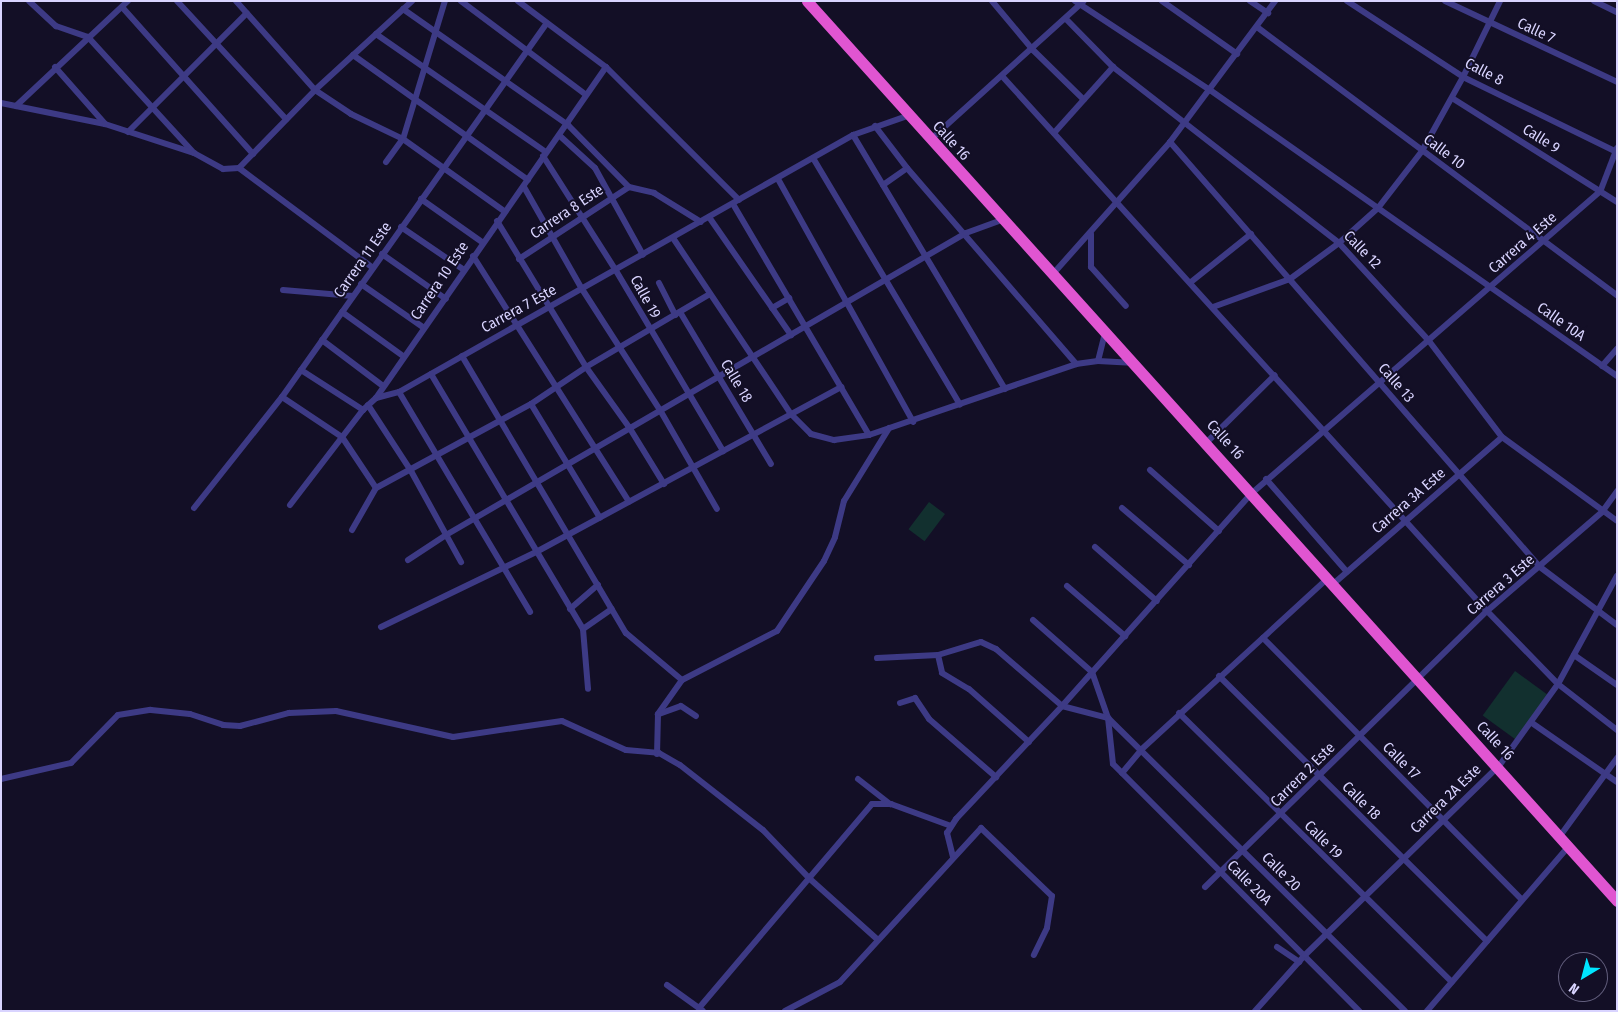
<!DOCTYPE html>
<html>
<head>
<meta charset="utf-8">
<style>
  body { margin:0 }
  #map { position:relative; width:1618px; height:1012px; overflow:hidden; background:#130f26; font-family:"Fira Sans Condensed",sans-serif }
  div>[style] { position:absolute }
  .green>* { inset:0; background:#12302f; transform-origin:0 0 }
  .minor>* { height:6px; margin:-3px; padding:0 3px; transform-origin:3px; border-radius:3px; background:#3d3a85 }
  .trunk>* { height:11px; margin:-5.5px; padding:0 5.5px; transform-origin:5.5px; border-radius:5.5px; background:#e055d1 }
  span { translate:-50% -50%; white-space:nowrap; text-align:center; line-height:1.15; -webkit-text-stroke:4px #130f26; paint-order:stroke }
  .street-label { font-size:15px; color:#d9d4ff }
  .frame { position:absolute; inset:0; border:2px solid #d9d4ff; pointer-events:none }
  .north { position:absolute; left:1558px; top:952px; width:50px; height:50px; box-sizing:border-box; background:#130f26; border:1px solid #625e7d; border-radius:50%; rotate:217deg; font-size:14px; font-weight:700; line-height:20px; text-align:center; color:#d9d4ff }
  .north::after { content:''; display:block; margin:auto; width:18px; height:22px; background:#00e5ff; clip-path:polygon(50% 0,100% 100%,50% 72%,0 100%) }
</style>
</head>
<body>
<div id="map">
  <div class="green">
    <i style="left:929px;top:502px;width:20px;height:34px;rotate:37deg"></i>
    <i style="left:1515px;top:671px;width:42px;height:55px;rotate:36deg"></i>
  </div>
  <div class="minor">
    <i style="left:29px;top:1px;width:37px;rotate:43deg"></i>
    <i style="left:56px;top:26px;width:34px;rotate:19deg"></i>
    <i style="left:88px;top:37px;width:156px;rotate:47.6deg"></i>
    <i style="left:177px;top:1px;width:161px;rotate:47.3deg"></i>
    <i style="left:236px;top:1px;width:119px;rotate:48.4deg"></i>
    <i style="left:315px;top:90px;width:43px;rotate:33.7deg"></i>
    <i style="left:351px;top:114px;width:58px;rotate:25.7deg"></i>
    <i style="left:403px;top:139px;width:124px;rotate:35.5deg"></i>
    <i style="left:461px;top:1px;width:156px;rotate:36.9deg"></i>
    <i style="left:518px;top:1px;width:110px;rotate:36.9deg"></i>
    <i style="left:606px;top:67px;width:188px;rotate:45deg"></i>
    <i style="left:992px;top:1px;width:64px;rotate:50.1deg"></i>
    <i style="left:1033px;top:50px;width:71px;rotate:44.4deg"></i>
    <i style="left:1075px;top:1px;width:162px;rotate:33.4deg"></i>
    <i style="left:1210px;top:90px;width:497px;rotate:35.1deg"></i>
    <i style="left:1162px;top:1px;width:92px;rotate:35.2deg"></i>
    <i style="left:1250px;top:1px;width:22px;rotate:34deg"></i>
    <i style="left:1347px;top:1px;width:139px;rotate:33.2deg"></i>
    <i style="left:1463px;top:77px;width:171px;rotate:26deg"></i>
    <i style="left:1445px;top:1px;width:190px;rotate:25.2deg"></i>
    <i style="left:1594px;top:1px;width:25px;rotate:26deg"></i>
    <i style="left:122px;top:7px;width:197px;rotate:48.3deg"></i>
    <i style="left:403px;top:9px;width:202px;rotate:35.1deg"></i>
    <i style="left:568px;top:125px;width:87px;rotate:45.5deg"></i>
    <i style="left:629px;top:187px;width:26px;rotate:13deg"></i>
    <i style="left:654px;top:193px;width:55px;rotate:31.7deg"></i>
    <i style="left:1066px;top:19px;width:67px;rotate:45.6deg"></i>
    <i style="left:1113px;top:67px;width:286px;rotate:37.9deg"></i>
    <i style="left:1339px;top:243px;width:133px;rotate:47.4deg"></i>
    <i style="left:1429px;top:341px;width:121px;rotate:52.8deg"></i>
    <i style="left:1502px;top:437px;width:142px;rotate:36.1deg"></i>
    <i style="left:1257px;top:27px;width:449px;rotate:36.7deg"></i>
    <i style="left:376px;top:34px;width:207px;rotate:34.8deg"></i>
    <i style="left:353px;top:55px;width:215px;rotate:35.5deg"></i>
    <i style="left:55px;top:67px;width:76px;rotate:48.7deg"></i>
    <i style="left:1002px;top:76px;width:722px;rotate:47.81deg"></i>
    <i style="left:1487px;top:611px;width:102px;rotate:45.8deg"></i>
    <i style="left:1558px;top:684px;width:75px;rotate:37.9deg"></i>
    <i style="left:1452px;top:98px;width:195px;rotate:32.2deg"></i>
    <i style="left:1px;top:103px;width:106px;rotate:11.4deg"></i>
    <i style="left:105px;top:124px;width:94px;rotate:18deg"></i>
    <i style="left:194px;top:153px;width:33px;rotate:29deg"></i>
    <i style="left:223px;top:169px;width:16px;rotate:-4deg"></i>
    <i style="left:239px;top:168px;width:167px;rotate:36.7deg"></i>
    <i style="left:16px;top:106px;width:154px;rotate:-43.2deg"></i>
    <i style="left:875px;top:126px;width:53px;rotate:52.7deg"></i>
    <i style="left:907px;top:168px;width:259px;rotate:49.2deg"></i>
    <i style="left:128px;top:132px;width:168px;rotate:-45deg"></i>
    <i style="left:1054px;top:133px;width:89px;rotate:-48.2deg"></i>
    <i style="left:853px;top:135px;width:296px;rotate:59.1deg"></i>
    <i style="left:560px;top:136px;width:47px;rotate:42.4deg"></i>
    <i style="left:595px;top:168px;width:99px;rotate:61.1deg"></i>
    <i style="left:930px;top:140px;width:207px;rotate:-42.1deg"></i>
    <i style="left:1170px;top:142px;width:563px;rotate:48.96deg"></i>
    <i style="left:1540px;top:567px;width:96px;rotate:37deg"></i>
    <i style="left:543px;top:156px;width:134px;rotate:57.5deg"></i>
    <i style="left:615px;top:269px;width:212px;rotate:59.3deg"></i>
    <i style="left:813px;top:158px;width:287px;rotate:59.2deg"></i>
    <i style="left:386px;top:162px;width:29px;rotate:-54deg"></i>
    <i style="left:403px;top:139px;width:144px;rotate:-73.1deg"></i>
    <i style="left:239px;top:168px;width:109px;rotate:-45.7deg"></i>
    <i style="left:315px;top:90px;width:132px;rotate:-42.5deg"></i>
    <i style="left:778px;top:179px;width:278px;rotate:60.9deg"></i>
    <i style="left:883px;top:185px;width:29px;rotate:-35deg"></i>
    <i style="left:524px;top:187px;width:117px;rotate:60.4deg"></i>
    <i style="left:582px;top:289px;width:144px;rotate:57.2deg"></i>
    <i style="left:660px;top:410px;width:114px;rotate:60.1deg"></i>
    <i style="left:421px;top:199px;width:75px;rotate:35.2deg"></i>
    <i style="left:733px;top:204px;width:268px;rotate:59.5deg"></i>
    <i style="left:709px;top:217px;width:144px;rotate:55.2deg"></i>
    <i style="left:497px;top:221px;width:171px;rotate:58.6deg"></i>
    <i style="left:586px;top:367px;width:74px;rotate:54.4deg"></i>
    <i style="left:629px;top:427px;width:67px;rotate:58.4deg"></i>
    <i style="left:401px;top:227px;width:76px;rotate:34.3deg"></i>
    <i style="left:1091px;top:234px;width:33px;rotate:90deg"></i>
    <i style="left:1091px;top:267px;width:52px;rotate:48.1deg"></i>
    <i style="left:673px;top:238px;width:212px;rotate:56.2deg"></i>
    <i style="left:791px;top:414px;width:28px;rotate:45deg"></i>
    <i style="left:811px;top:434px;width:24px;rotate:15deg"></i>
    <i style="left:834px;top:440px;width:35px;rotate:-8deg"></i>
    <i style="left:869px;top:435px;width:219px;rotate:-18.9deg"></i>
    <i style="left:1076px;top:364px;width:22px;rotate:-8deg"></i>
    <i style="left:1098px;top:361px;width:33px;rotate:3deg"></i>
    <i style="left:382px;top:254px;width:78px;rotate:35.1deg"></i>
    <i style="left:473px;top:256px;width:291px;rotate:57.6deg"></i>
    <i style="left:519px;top:259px;width:131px;rotate:-33.2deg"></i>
    <i style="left:1052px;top:275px;width:178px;rotate:-48.4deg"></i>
    <i style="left:1170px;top:142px;width:176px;rotate:-53.3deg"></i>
    <i style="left:1191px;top:282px;width:77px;rotate:-38.7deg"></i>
    <i style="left:659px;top:283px;width:36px;rotate:63deg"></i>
    <i style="left:361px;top:284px;width:77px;rotate:34.9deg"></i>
    <i style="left:283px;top:290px;width:70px;rotate:4.9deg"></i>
    <i style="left:1213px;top:307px;width:82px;rotate:-20deg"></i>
    <i style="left:1290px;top:279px;width:61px;rotate:-36.3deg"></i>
    <i style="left:1339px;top:243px;width:52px;rotate:-41.9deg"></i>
    <i style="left:1378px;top:208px;width:72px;rotate:-52.3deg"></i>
    <i style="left:1422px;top:151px;width:85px;rotate:-61deg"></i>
    <i style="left:1463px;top:77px;width:85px;rotate:-64deg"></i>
    <i style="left:772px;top:308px;width:20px;rotate:-30deg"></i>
    <i style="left:342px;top:312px;width:75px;rotate:35.8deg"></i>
    <i style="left:680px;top:312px;width:177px;rotate:59.1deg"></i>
    <i style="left:322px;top:340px;width:76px;rotate:37deg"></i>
    <i style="left:462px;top:356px;width:322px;rotate:59.4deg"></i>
    <i style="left:626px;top:633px;width:73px;rotate:40deg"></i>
    <i style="left:682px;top:680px;width:42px;rotate:125.2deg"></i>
    <i style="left:658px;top:714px;width:40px;rotate:91.4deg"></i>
    <i style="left:1098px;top:361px;width:29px;rotate:-76deg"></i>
    <i style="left:1602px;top:366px;width:23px;rotate:-49deg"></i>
    <i style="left:301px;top:370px;width:74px;rotate:32.8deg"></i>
    <i style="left:431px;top:374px;width:297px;rotate:59.2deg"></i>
    <i style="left:583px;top:629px;width:60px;rotate:85.2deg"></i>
    <i style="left:399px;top:392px;width:256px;rotate:59.2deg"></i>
    <i style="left:282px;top:397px;width:72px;rotate:33.7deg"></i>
    <i style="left:342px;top:437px;width:61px;rotate:56.3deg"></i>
    <i style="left:376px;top:398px;width:24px;rotate:-15deg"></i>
    <i style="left:399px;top:392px;width:522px;rotate:-29.51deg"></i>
    <i style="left:853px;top:135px;width:57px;rotate:-19.4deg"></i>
    <i style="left:531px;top:404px;width:133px;rotate:58.8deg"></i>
    <i style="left:368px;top:405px;width:79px;rotate:56.9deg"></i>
    <i style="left:411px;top:471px;width:104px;rotate:61.2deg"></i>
    <i style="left:1207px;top:442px;width:95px;rotate:-44.6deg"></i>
    <i style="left:1150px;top:470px;width:92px;rotate:41.5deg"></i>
    <i style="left:1266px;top:479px;width:123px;rotate:48.9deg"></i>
    <i style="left:290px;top:505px;width:120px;rotate:-52.5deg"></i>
    <i style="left:363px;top:410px;width:18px;rotate:-43deg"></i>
    <i style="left:376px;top:398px;width:403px;rotate:-55.2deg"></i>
    <i style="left:194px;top:508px;width:142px;rotate:-51.6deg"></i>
    <i style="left:282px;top:397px;width:458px;rotate:-54.7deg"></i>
    <i style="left:1122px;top:508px;width:88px;rotate:40.4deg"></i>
    <i style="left:352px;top:530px;width:48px;rotate:-60.3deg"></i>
    <i style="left:376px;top:488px;width:176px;rotate:-28.5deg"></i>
    <i style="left:531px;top:404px;width:66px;rotate:-33.9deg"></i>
    <i style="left:586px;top:367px;width:144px;rotate:-30.5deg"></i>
    <i style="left:1095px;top:547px;width:82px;rotate:41.1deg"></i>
    <i style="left:408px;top:560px;width:45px;rotate:-33.3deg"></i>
    <i style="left:446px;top:535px;width:601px;rotate:-30.15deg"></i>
    <i style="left:966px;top:233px;width:38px;rotate:-20deg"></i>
    <i style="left:1332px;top:585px;width:225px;rotate:-41deg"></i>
    <i style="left:1067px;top:586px;width:77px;rotate:40.8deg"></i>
    <i style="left:570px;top:609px;width:37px;rotate:-41deg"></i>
    <i style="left:1033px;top:620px;width:79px;rotate:41.4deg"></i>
    <i style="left:1092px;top:672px;width:49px;rotate:70.8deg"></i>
    <i style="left:1108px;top:718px;width:46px;rotate:83.8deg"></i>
    <i style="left:1113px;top:764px;width:349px;rotate:45.1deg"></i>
    <i style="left:381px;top:627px;width:174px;rotate:-25.8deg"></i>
    <i style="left:538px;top:551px;width:345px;rotate:-28.4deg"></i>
    <i style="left:583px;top:629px;width:35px;rotate:-35deg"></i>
    <i style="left:1263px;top:638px;width:368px;rotate:45.3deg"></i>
    <i style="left:938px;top:655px;width:18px;rotate:77deg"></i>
    <i style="left:942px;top:673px;width:31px;rotate:31deg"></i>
    <i style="left:969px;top:689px;width:80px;rotate:41.5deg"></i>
    <i style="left:1574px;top:655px;width:52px;rotate:34.9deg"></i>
    <i style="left:877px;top:658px;width:61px;rotate:-2.8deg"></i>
    <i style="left:938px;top:655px;width:45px;rotate:-16.8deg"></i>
    <i style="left:981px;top:642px;width:17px;rotate:25deg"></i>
    <i style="left:996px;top:649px;width:87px;rotate:40.8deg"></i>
    <i style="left:1062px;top:706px;width:48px;rotate:14.6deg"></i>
    <i style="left:1108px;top:718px;width:417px;rotate:44.6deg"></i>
    <i style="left:1219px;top:676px;width:377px;rotate:44.7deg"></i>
    <i style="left:682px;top:680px;width:107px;rotate:-27.3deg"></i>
    <i style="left:777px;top:631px;width:84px;rotate:-56.1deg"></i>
    <i style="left:824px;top:561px;width:26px;rotate:-65deg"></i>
    <i style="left:835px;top:537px;width:37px;rotate:-76deg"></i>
    <i style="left:844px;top:501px;width:86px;rotate:-58.3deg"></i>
    <i style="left:900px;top:703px;width:16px;rotate:-18deg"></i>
    <i style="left:915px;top:698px;width:25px;rotate:56deg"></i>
    <i style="left:929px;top:719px;width:89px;rotate:40.9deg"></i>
    <i style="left:1179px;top:713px;width:383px;rotate:44.6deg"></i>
    <i style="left:659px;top:714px;width:23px;rotate:-20deg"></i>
    <i style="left:681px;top:706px;width:18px;rotate:34deg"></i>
    <i style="left:1532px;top:723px;width:103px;rotate:34.8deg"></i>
    <i style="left:1122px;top:773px;width:31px;rotate:-50deg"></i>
    <i style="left:1142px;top:749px;width:251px;rotate:-42.6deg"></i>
    <i style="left:1px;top:779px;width:72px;rotate:-12.9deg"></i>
    <i style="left:71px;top:763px;width:67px;rotate:-45.6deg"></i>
    <i style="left:118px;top:715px;width:33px;rotate:-9deg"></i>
    <i style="left:151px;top:710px;width:39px;rotate:6deg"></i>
    <i style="left:190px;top:714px;width:35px;rotate:18deg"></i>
    <i style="left:223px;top:725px;width:17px;rotate:3deg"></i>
    <i style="left:240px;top:726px;width:51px;rotate:-14.9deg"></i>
    <i style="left:289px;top:713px;width:47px;rotate:-2.4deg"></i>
    <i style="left:336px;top:711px;width:120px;rotate:12.5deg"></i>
    <i style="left:453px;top:737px;width:110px;rotate:-8.4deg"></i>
    <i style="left:562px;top:721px;width:70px;rotate:24.4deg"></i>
    <i style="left:626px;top:750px;width:33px;rotate:5deg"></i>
    <i style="left:659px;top:753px;width:24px;rotate:30deg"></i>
    <i style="left:680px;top:765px;width:105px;rotate:38.1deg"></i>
    <i style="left:763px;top:830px;width:68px;rotate:46.2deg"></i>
    <i style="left:810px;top:879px;width:91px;rotate:41.9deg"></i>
    <i style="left:858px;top:779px;width:41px;rotate:38deg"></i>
    <i style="left:1560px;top:836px;width:97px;rotate:-53.8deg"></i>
    <i style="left:953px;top:857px;width:25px;rotate:-104deg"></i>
    <i style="left:947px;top:833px;width:17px;rotate:-57deg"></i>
    <i style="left:956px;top:819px;width:155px;rotate:-46.8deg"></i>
    <i style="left:1062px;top:706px;width:285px;rotate:-48.3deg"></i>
    <i style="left:1252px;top:493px;width:460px;rotate:-40.9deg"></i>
    <i style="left:1600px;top:192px;width:47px;rotate:-68.9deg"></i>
    <i style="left:1205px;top:887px;width:395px;rotate:-44.4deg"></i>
    <i style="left:1487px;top:611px;width:152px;rotate:-40.7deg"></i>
    <i style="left:1602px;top:512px;width:26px;rotate:-54deg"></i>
    <i style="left:1277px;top:947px;width:27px;rotate:34deg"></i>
    <i style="left:667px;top:985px;width:44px;rotate:35.8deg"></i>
    <i style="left:699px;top:1008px;width:267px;rotate:-49.7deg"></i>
    <i style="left:872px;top:804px;width:19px"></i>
    <i style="left:891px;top:804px;width:64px;rotate:20.1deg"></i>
    <i style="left:785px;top:1011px;width:62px;rotate:-27.8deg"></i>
    <i style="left:840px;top:982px;width:209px;rotate:-47.5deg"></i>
    <i style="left:981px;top:828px;width:98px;rotate:43.8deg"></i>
    <i style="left:1052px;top:896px;width:32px;rotate:99deg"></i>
    <i style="left:1047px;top:928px;width:30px;rotate:116deg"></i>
    <i style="left:1255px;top:1011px;width:75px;rotate:-48.2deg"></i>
    <i style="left:1305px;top:955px;width:271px;rotate:-44.3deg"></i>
    <i style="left:1499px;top:766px;width:101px;rotate:-54.3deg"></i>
    <i style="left:1558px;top:684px;width:123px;rotate:-61.4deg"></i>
    <i style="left:1427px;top:1011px;width:218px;rotate:-49.3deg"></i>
  </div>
  <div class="trunk">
    <i style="left:807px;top:1px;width:1211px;rotate:48.01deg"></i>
  </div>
  <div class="street-label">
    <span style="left:1536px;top:31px;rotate:25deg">Calle 7</span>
    <span style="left:1484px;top:72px;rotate:28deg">Calle 8</span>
    <span style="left:1541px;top:139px;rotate:32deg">Calle 9</span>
    <span style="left:951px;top:141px;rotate:48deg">Calle 16</span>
    <span style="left:1444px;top:152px;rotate:37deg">Calle 10</span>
    <span style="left:567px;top:212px;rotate:-34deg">Carrera 8 Este</span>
    <span style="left:1523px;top:243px;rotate:-41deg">Carrera 4 Este</span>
    <span style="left:1362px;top:250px;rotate:46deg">Calle 12</span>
    <span style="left:363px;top:260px;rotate:-55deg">Carrera 11 Este</span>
    <span style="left:440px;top:281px;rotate:-56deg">Carrera 10 Este</span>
    <span style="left:645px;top:297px;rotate:61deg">Calle 19</span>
    <span style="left:519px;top:309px;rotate:-29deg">Carrera 7 Este</span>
    <span style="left:1561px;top:322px;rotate:35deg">Calle 10A</span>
    <span style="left:736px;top:381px;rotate:59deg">Calle 18</span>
    <span style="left:1396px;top:383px;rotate:49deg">Calle 13</span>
    <span style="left:1225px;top:440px;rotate:48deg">Calle 16</span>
    <span style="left:1409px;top:501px;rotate:-41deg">Carrera 3A Este</span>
    <span style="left:1501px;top:585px;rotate:-41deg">Carrera 3 Este</span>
    <span style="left:1495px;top:741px;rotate:47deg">Calle 16</span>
    <span style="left:1401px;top:761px;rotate:45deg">Calle 17</span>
    <span style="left:1303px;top:775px;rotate:-45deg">Carrera 2 Este</span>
    <span style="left:1446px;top:799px;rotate:-44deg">Carrera 2A Este</span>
    <span style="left:1361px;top:801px;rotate:45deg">Calle 18</span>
    <span style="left:1323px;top:840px;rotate:45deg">Calle 19</span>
    <span style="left:1281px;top:872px;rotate:45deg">Calle 20</span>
    <span style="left:1249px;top:883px;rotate:45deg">Calle 20A</span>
  </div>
  <div class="frame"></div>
  <div class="north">N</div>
</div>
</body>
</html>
